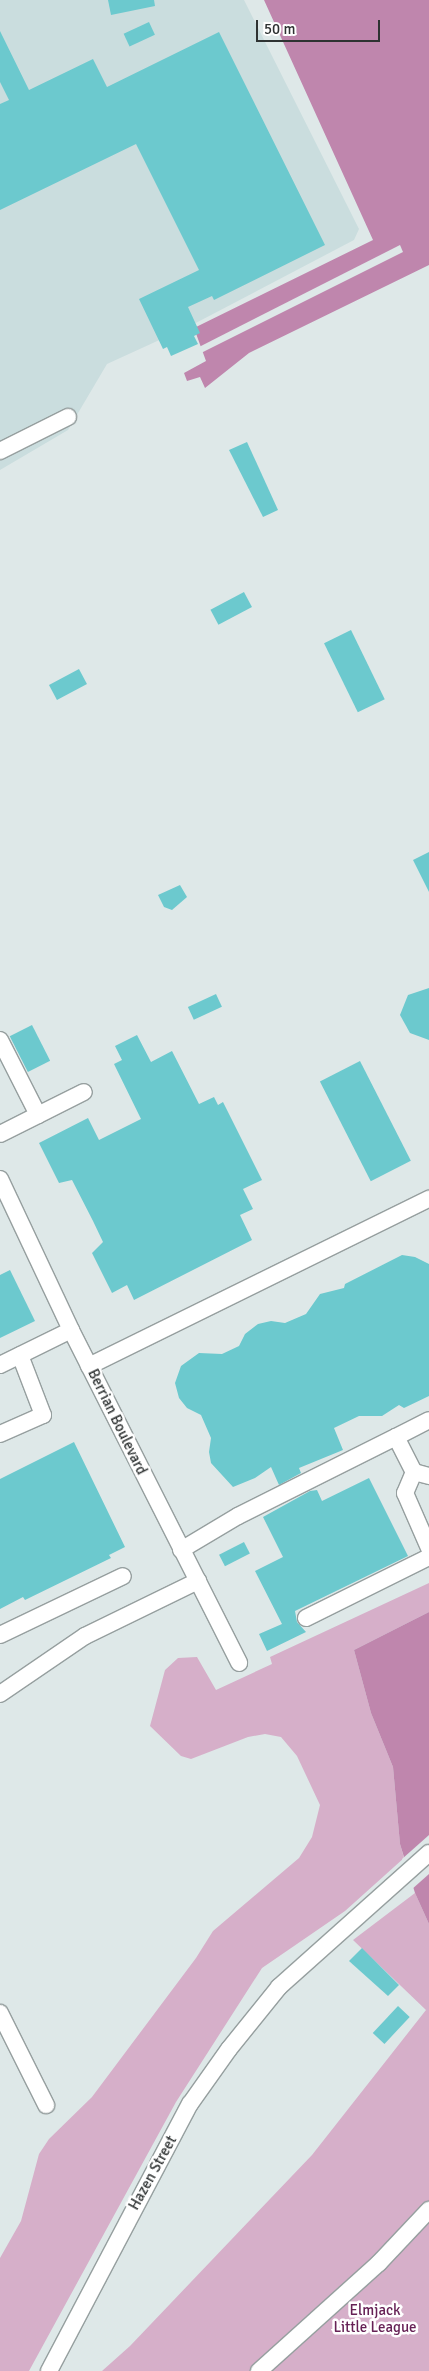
<!DOCTYPE html>
<html>
<head>
<meta charset="utf-8">
<style>
  body { margin:0 }
  #map { position:relative; width:429px; height:2371px; overflow:hidden; background:#dee8e8; font-family:Signika,sans-serif }
  div>[style] { position:absolute }
  .built>* { inset:0; background:#caddde }
  .green>* { inset:0; background:#d6afc9 }
  .water>* { inset:0; background:#bf86ad }
  .pier>* { inset:0; background:#dee8e8 }
  .building>* { inset:0; background:#6cc9ce; transform-origin:0 0 }
  .roads { filter:drop-shadow(1px 0 #969f9f) drop-shadow(-1px 0 #969f9f) drop-shadow(0 1px #969f9f) drop-shadow(0 -1px #969f9f) }
  .minor>* { height:16px; margin:-8px; padding:0 8px; transform-origin:8px; border-radius:8px; background:#fff }
  span { translate:-50% -50%; white-space:nowrap; text-align:center; line-height:1.15; -webkit-text-stroke:5px #fff; paint-order:stroke }
  .street-label { font-size:15px; color:#2e3232 }
  .park-label { font-size:15px; color:#662155 }
  .scale { position:absolute; left:256px; top:20px; width:124px; height:22px; box-sizing:border-box; border:2px solid #2e3232; border-top:0; padding-left:6px; font-size:15px; line-height:18px; white-space:nowrap; color:#2e3232; -webkit-text-stroke:4px #fff; paint-order:stroke }
</style>
</head>
<body>
<div id="map">
  <div class="built">
    <i style="clip-path:polygon(0 0,244px 0,359px 229px,354px 240px,190px 326px,107px 364px,68px 430px,0 470px)"></i>
  </div>
  <div class="green">
    <i style="clip-path:polygon(429px 1583px,429px 1612px,354px 1650px,371px 1713px,393px 1767px,400px 1844px,404px 1858px,345px 1911px,262px 1968px,176px 2102px,29px 2371px,0 2371px,0 2258px,21px 2221px,39px 2154px,49px 2139px,92px 2097px,196px 1958px,213px 1931px,299px 1858px,312px 1837px,320px 1805px,297px 1756px,281px 1737px,265px 1734px,248px 1737px,191px 1759px,181px 1756px,150px 1726px,165px 1670px,178px 1658px,197px 1657px,216px 1690px,272px 1664px,270px 1657px)"></i>
    <i style="clip-path:polygon(415px 1893px,429px 1924px,429px 2371px,102px 2371px,130px 2346px,312px 2155px,426px 2010px,353px 1940px)"></i>
  </div>
  <div class="water">
    <i style="clip-path:polygon(264px 0,429px 0,429px 265px,249px 353px,205px 388px,200px 377px,187px 381px,184px 373px,206px 361px,194px 328px,373px 240px)"></i>
    <i style="clip-path:polygon(429px 1612px,429px 1924px,415px 1893px,400px 1844px,393px 1767px,371px 1713px,354px 1650px)"></i>
  </div>
  <div class="pier">
    <i style="clip-path:polygon(400px 245px,403px 252px,201px 353px,199px 347px)"></i>
    <i style="clip-path:polygon(429px 1835px,429px 1874px,411px 1890px,402px 1859px)"></i>
  </div>
  <div class="building">
    <i style="clip-path:polygon(108px 0,154px 0,155px 6px,111px 15px)"></i>
    <i style="left:149px;top:22px;width:14px;height:28px;rotate:65deg"></i>
    <i style="clip-path:polygon(0 31px,29px 90px,93px 59px,107px 87px,219px 32px,325px 245px,214px 300px,212px 296px,188px 307px,200px 333px,194px 336px,198px 344px,171px 356px,167px 347px,163px 349px,139px 299px,199px 270px,136px 144px,0 210px,0 104px,9px 100px,0 82px)"></i>
    <i style="clip-path:polygon(247px 442px,278px 510px,263px 517px,229px 450px)"></i>
    <i style="left:244px;top:592px;width:17px;height:38px;rotate:62deg"></i>
    <i style="left:351px;top:630px;width:77px;height:30px;rotate:64deg"></i>
    <i style="left:79px;top:669px;width:17px;height:34px;rotate:62deg"></i>
    <i style="clip-path:polygon(429px 852px,429px 892px,413px 860px)"></i>
    <i style="clip-path:polygon(180px 885px,187px 897px,172px 910px,164px 907px,158px 895px)"></i>
    <i style="clip-path:polygon(429px 988px,429px 1040px,410px 1033px,400px 1015px,408px 995px)"></i>
    <i style="left:216px;top:994px;width:14px;height:31px;rotate:65deg"></i>
    <i style="left:32px;top:1025px;width:40px;height:25px;rotate:63deg"></i>
    <i style="clip-path:polygon(137px 1035px,151px 1062px,172px 1051px,199px 1104px,214px 1097px,218px 1105px,223px 1102px,262px 1180px,243px 1189px,253px 1209px,240px 1215px,252px 1240px,134px 1300px,127px 1285px,112px 1293px,92px 1253px,103px 1242px,93px 1221px,72px 1180px,59px 1183px,39px 1143px,88px 1118px,99px 1140px,141px 1119px,114px 1064px,122px 1060px,115px 1046px)"></i>
    <i style="left:360px;top:1061px;width:112px;height:45px;rotate:63deg"></i>
    <i style="clip-path:polygon(402px 1255px,415px 1257px,429px 1264px,429px 1396px,404px 1408px,399px 1405px,382px 1416px,359px 1416px,334px 1428px,343px 1450px,299px 1468px,301px 1473px,279px 1485px,271px 1467px,255px 1478px,233px 1487px,211px 1463px,209px 1452px,211px 1438px,201px 1415px,187px 1408px,179px 1398px,175px 1383px,181px 1366px,199px 1353px,222px 1354px,239px 1346px,245px 1334px,258px 1324px,271px 1321px,285px 1323px,306px 1314px,320px 1294px,344px 1288px,345px 1284px)"></i>
    <i style="clip-path:polygon(10px 1270px,35px 1321px,0 1338px,0 1275px)"></i>
    <i style="clip-path:polygon(74px 1442px,125px 1547px,109px 1555px,111px 1558px,25px 1600px,23px 1597px,0 1609px,0 1479px)"></i>
    <i style="clip-path:polygon(369px 1478px,408px 1556px,295px 1611px,297px 1622px,306px 1632px,267px 1651px,259px 1634px,282px 1624px,255px 1571px,283px 1557px,263px 1517px,310px 1491px,317px 1490px,322px 1501px)"></i>
    <i style="left:244px;top:1542px;width:13px;height:28px;rotate:63deg"></i>
    <i style="clip-path:polygon(362px 1948px,399px 1985px,388px 1996px,349px 1961px)"></i>
    <i style="left:398px;top:2006px;width:16px;height:37px;rotate:43deg"></i>
  </div>
  <div class="roads">
    <div class="minor">
      <i style="left:0;top:451px;width:76px;rotate:-26.6deg"></i>
      <i style="left:0;top:1040px;width:84px;rotate:63.1deg"></i>
      <i style="left:38px;top:1115px;width:42px;rotate:153.4deg"></i>
      <i style="left:38px;top:1115px;width:51px;rotate:-26.6deg"></i>
      <i style="left:0;top:1179px;width:167px;rotate:64.8deg"></i>
      <i style="left:71px;top:1330px;width:373px;rotate:63.2deg"></i>
      <i style="left:0;top:1365px;width:79px;rotate:-26.2deg"></i>
      <i style="left:89px;top:1366px;width:379px;rotate:-26.2deg"></i>
      <i style="left:0;top:1434px;width:47px;rotate:-23.8deg"></i>
      <i style="left:43px;top:1415px;width:64px;rotate:-111deg"></i>
      <i style="left:396px;top:1437px;width:37px;rotate:-27deg"></i>
      <i style="left:414px;top:1472px;width:23px;rotate:113deg"></i>
      <i style="left:405px;top:1493px;width:60px;rotate:66.4deg"></i>
      <i style="left:181px;top:1550px;width:66px;rotate:-30.8deg"></i>
      <i style="left:238px;top:1516px;width:177px;rotate:-26.6deg"></i>
      <i style="left:396px;top:1437px;width:39px;rotate:63deg"></i>
      <i style="left:414px;top:1472px;width:16px;rotate:15deg"></i>
      <i style="left:306px;top:1618px;width:137px;rotate:-26.4deg"></i>
      <i style="left:0;top:1635px;width:136px;rotate:-25.6deg"></i>
      <i style="left:0;top:1694px;width:103px;rotate:-34.3deg"></i>
      <i style="left:85px;top:1636px;width:126px;rotate:-26deg"></i>
      <i style="left:0;top:2013px;width:103px;rotate:63.4deg"></i>
      <i style="left:49px;top:2371px;width:302px;rotate:-62.2deg"></i>
      <i style="left:190px;top:2104px;width:67px;rotate:-54.7deg"></i>
      <i style="left:229px;top:2049px;width:80px;rotate:-51.1deg"></i>
      <i style="left:279px;top:1987px;width:201px;rotate:-41.8deg"></i>
      <i style="left:259px;top:2371px;width:161px;rotate:-42deg"></i>
      <i style="left:379px;top:2263px;width:73px;rotate:-46.7deg"></i>
    </div>
  </div>
  <div class="street-label">
    <span style="left:117px;top:1422px;rotate:64deg">Berrian Boulevard</span>
    <span style="left:153px;top:2173px;rotate:-61deg">Hazen Street</span>
  </div>
  <div class="park-label">
    <span style="left:375px;top:2319px">Elmjack<br>Little League</span>
  </div>
  <div class="scale">50 m</div>
</div>
</body>
</html>
